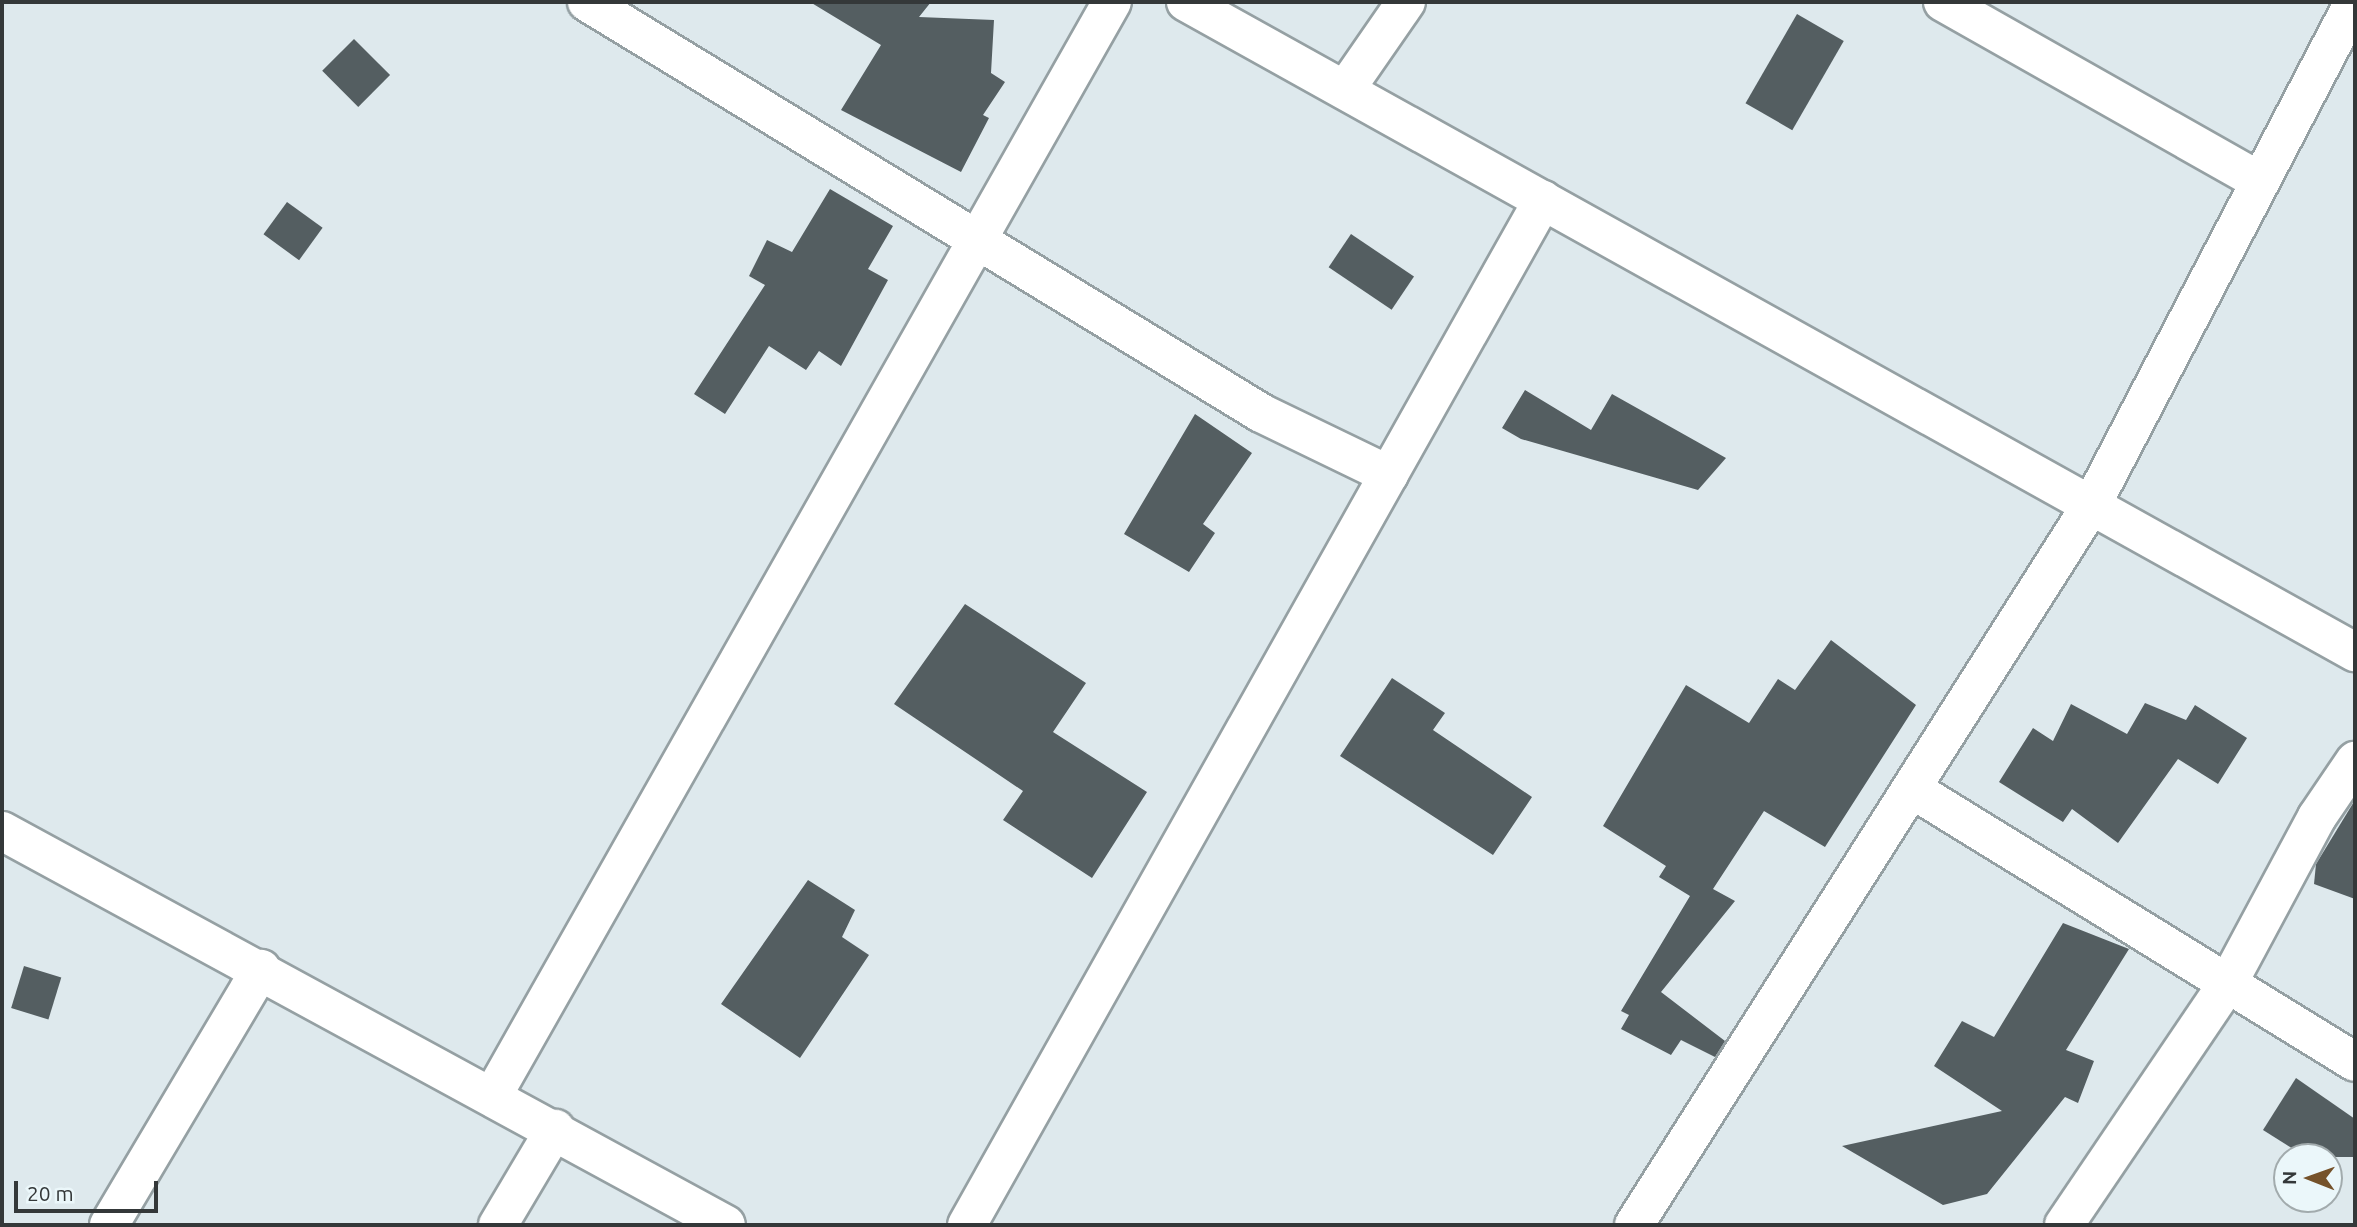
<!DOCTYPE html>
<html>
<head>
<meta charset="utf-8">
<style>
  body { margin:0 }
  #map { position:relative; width:2357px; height:1227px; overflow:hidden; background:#dee9ed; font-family:Ubuntu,sans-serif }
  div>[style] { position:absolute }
  .building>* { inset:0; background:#545e61; transform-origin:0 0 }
  .roads { filter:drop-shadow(2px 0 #95a0a3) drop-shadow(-2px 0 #95a0a3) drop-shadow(0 2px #95a0a3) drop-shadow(0 -2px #95a0a3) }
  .street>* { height:38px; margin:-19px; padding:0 19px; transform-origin:19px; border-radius:19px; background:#fff }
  span { translate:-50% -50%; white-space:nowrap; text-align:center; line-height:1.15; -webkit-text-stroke:7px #ebf7fa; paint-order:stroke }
  .frame { position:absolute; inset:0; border:4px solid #343839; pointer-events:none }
  .north { position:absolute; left:2273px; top:1143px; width:70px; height:70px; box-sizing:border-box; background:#ebf7fa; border:2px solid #a2abad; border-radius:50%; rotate:271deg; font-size:19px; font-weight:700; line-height:28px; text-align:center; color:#343839 }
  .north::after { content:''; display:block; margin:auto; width:24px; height:32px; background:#75522a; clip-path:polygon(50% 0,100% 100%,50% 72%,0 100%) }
  .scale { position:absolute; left:14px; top:1181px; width:144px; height:32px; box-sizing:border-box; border:4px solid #343839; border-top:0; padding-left:9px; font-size:21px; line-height:24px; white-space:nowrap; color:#343839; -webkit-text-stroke:5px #ebf7fa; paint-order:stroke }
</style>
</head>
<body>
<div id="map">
  <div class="building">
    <i style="clip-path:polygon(810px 2px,931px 2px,919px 17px,994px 20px,991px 73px,1005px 82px,983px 115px,989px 118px,961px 172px,841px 110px,881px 45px)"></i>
    <i style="left:1797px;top:14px;width:54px;height:103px;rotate:30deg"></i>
    <i style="left:354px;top:39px;width:51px;height:45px;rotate:45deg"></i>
    <i style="clip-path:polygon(830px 189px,893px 226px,868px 269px,888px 280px,841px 366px,819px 351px,806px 370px,769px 346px,725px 414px,694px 394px,765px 285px,749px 276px,767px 240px,792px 252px)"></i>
    <i style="left:287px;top:202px;width:44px;height:40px;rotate:36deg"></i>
    <i style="left:1351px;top:234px;width:76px;height:40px;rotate:34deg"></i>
    <i style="clip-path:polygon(1525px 390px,1591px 430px,1612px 394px,1726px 458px,1698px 490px,1521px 439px,1502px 428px)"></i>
    <i style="clip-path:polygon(1195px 414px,1252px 453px,1203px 524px,1215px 533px,1189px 572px,1124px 534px)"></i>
    <i style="clip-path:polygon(965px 604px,1086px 683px,1053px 732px,1147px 792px,1092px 878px,1003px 820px,1023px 791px,894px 704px)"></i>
    <i style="clip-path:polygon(1831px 640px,1916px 705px,1825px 847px,1764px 811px,1713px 889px,1735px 901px,1661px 992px,1725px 1041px,1715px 1057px,1681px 1040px,1671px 1055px,1621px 1029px,1629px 1015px,1621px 1011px,1690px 896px,1659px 877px,1666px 866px,1603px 826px,1686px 685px,1749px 723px,1778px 679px,1795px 690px)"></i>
    <i style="clip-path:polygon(1392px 678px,1445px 713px,1433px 730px,1532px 797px,1493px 855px,1340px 756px)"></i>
    <i style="clip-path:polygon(2145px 703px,2186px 720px,2195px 705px,2247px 738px,2218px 784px,2178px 759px,2118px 843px,2072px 809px,2063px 822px,1999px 782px,2033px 728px,2053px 741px,2071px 704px,2127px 734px)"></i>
    <i style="clip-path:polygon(2355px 800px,2355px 899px,2314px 884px,2316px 864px)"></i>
    <i style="clip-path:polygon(808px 880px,855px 910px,842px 937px,869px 955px,800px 1058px,721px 1004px)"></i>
    <i style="clip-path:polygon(2063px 923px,2129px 949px,2066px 1050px,2094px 1061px,2078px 1103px,2065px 1097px,1987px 1194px,1943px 1205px,1842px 1146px,2002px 1111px,1934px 1066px,1962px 1021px,1994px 1037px)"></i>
    <i style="left:24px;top:966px;width:39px;height:44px;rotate:17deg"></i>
    <i style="clip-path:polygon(2296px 1078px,2355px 1119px,2355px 1157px,2306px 1157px,2263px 1130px)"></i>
  </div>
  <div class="roads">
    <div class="street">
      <i style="left:587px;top:2px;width:789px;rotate:31.37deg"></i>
      <i style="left:1261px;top:413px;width:142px;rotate:25.8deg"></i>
      <i style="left:1186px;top:2px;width:1338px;rotate:29.08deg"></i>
      <i style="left:1943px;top:2px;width:364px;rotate:29.5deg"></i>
      <i style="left:1345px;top:90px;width:107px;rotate:-55.3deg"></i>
      <i style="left:1912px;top:789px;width:520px;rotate:31.64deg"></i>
      <i style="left:2px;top:831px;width:824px;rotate:28.55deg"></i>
      <i style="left:493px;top:1095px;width:1256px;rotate:-60.48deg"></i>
      <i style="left:109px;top:1225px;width:298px;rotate:-59.3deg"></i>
      <i style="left:498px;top:1225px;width:112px;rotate:-59.3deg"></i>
      <i style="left:967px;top:1225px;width:1176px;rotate:-60.67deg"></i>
      <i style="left:1634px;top:1225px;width:854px;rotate:-57.58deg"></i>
      <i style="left:2092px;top:504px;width:566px;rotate:-62.44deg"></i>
      <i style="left:2064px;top:1225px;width:292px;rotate:-55.9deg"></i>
      <i style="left:2228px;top:983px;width:188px;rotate:-61.8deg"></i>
      <i style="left:2317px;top:817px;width:68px;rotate:-55.8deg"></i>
    </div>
  </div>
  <div class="frame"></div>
  <div class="north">N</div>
  <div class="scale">20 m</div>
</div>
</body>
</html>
